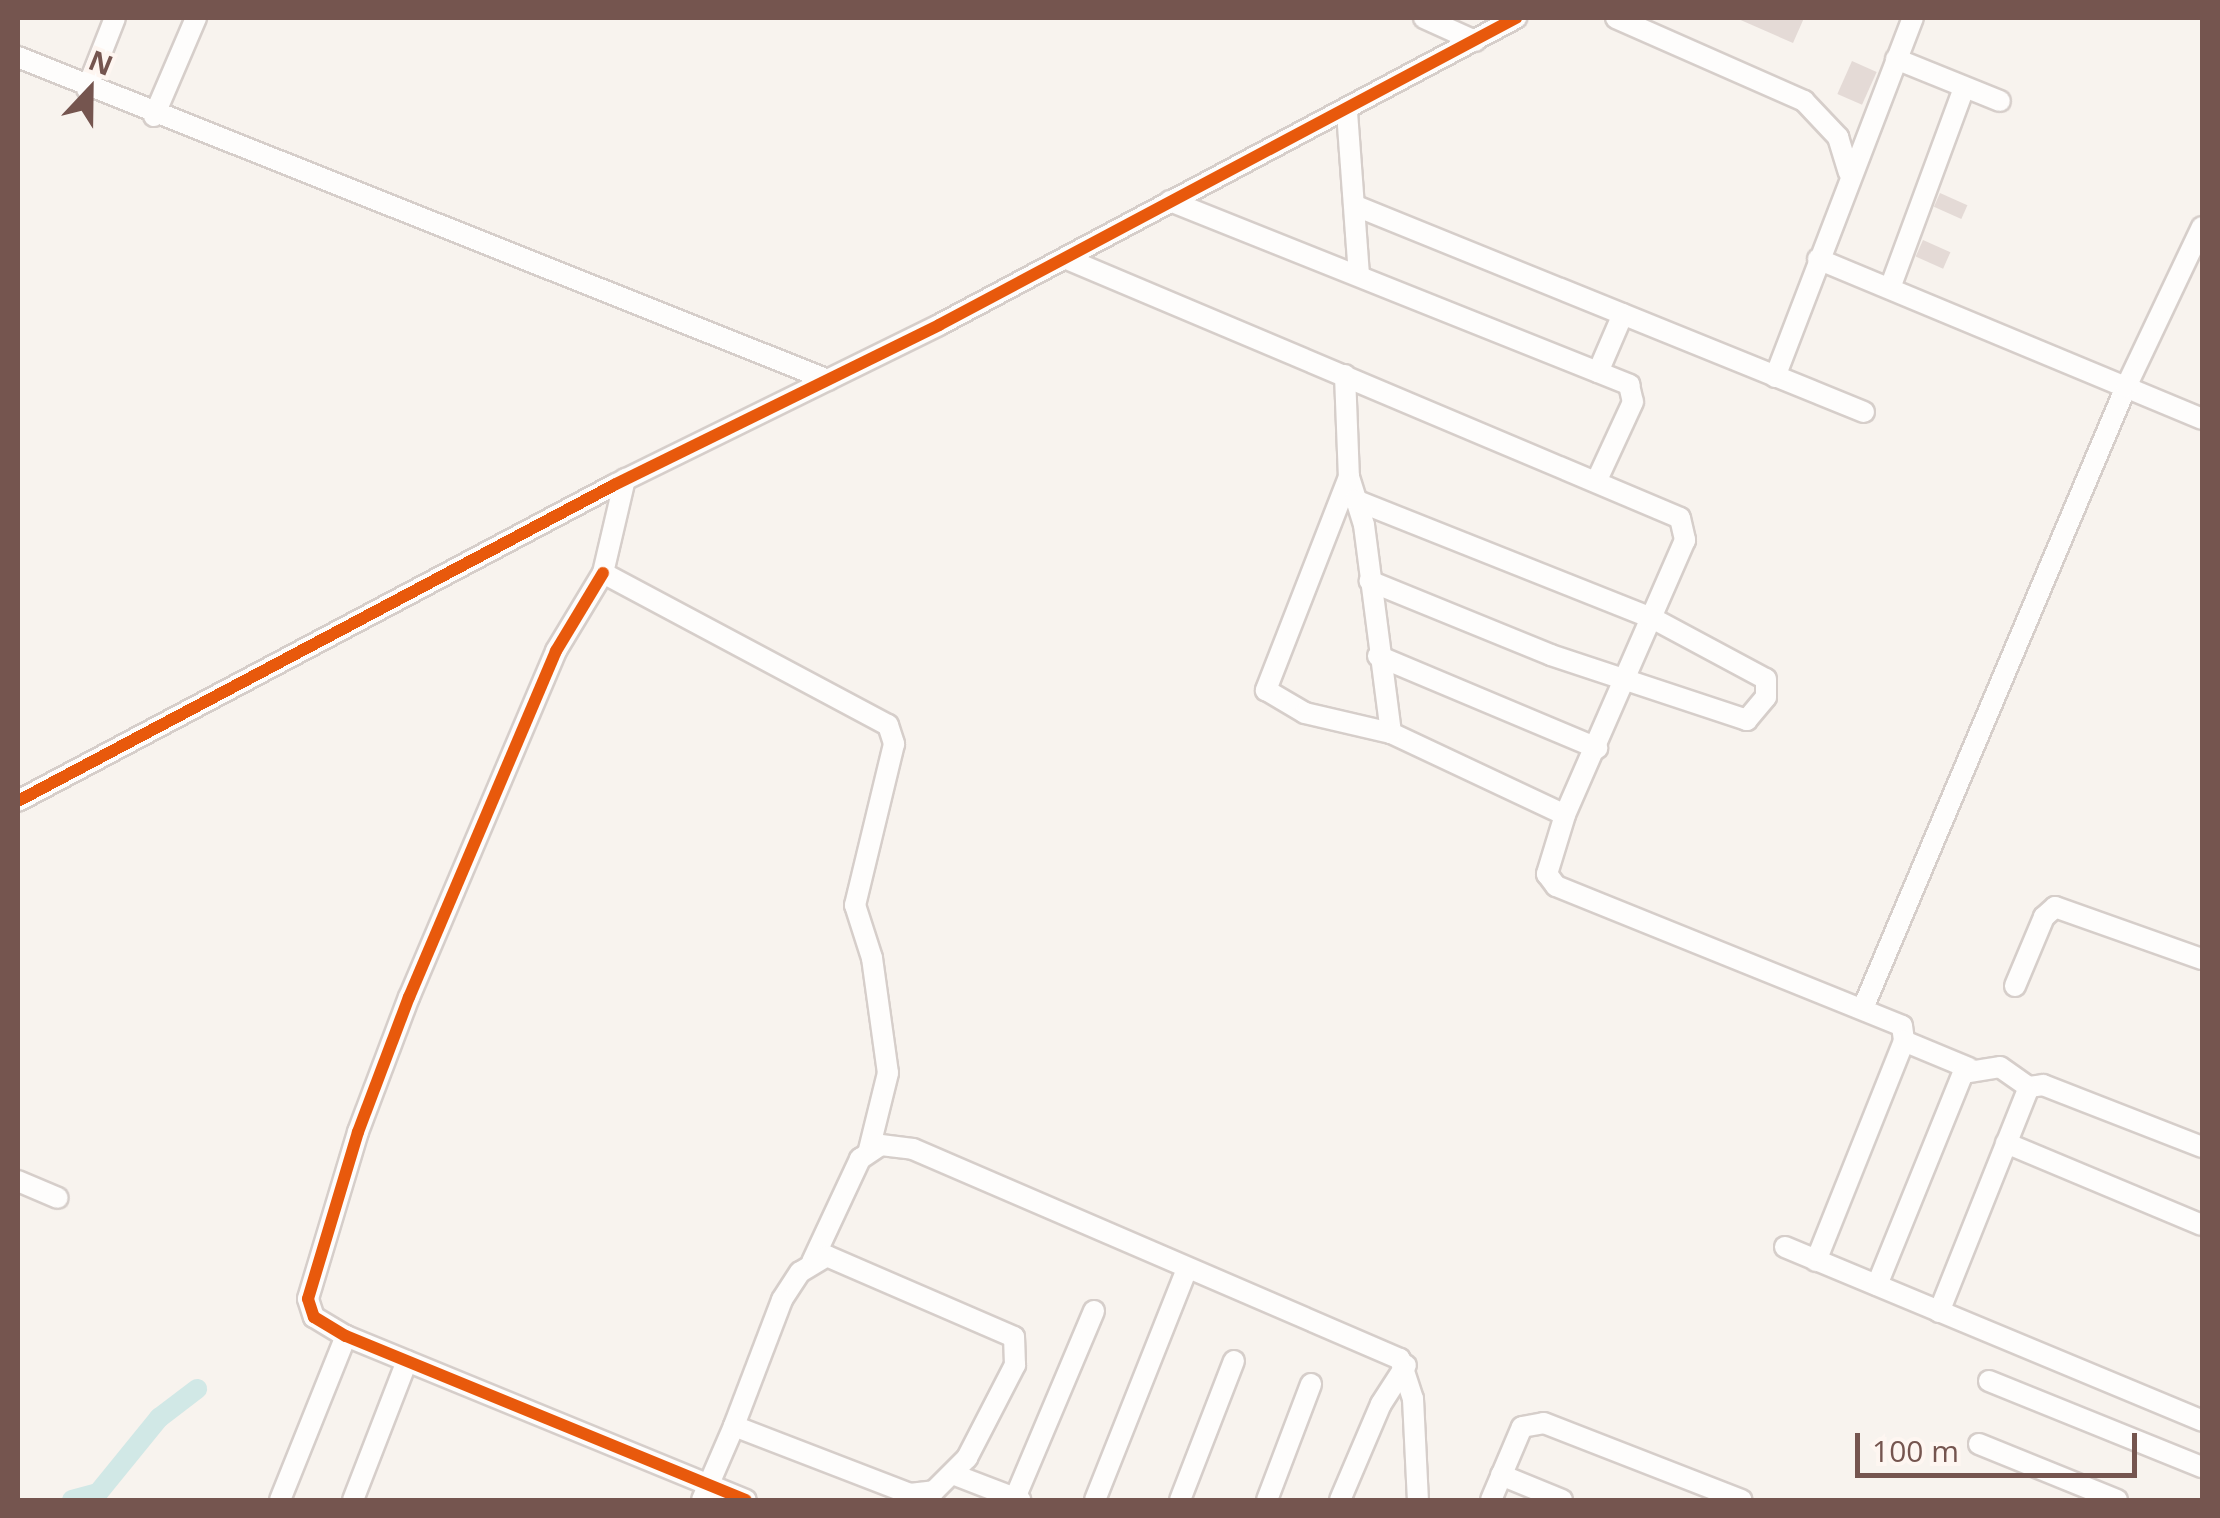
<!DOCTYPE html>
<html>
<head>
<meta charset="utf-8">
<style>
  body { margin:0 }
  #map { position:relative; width:2220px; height:1518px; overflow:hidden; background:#f8f3ee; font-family:"Open Sans",sans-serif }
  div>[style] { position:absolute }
  .canal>* { height:20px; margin:-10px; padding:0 10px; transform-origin:10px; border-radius:10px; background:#d1e8e6 }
  .building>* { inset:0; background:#e4dad6; transform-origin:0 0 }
  .roads { filter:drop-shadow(2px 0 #d6ceca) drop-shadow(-2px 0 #d6ceca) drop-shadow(0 2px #d6ceca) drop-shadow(0 -2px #d6ceca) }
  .minor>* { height:20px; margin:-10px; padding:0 10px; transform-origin:10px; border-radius:10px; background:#fefdfc }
  .cycleway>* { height:12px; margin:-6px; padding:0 6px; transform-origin:6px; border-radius:6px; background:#e8590c }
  span { translate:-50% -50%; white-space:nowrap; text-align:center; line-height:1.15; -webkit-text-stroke:9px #fef6f1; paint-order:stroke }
  .frame { position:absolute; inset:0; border:20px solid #75554f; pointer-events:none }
  .north { position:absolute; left:40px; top:40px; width:100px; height:100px; -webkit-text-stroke:8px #fef6f1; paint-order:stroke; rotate:22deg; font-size:28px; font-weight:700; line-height:40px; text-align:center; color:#75554f }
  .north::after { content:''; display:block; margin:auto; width:35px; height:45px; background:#75554f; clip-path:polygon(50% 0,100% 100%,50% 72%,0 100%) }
  .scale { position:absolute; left:1855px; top:1433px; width:282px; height:45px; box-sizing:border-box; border:5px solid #75554f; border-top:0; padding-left:12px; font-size:30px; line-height:35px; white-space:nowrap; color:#75554f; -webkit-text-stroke:8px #fef6f1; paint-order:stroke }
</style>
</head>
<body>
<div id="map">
  <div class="canal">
    <i style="left:72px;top:1500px;width:27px;rotate:-15deg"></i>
    <i style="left:98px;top:1493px;width:97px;rotate:-50.9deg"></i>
    <i style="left:159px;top:1418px;width:48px;rotate:-37.3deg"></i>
  </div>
  <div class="building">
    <i style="clip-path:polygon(1736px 18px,1804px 18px,1793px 43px)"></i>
    <i style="left:1852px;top:61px;width:27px;height:36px;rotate:24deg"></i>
    <i style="left:1940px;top:193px;width:30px;height:15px;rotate:24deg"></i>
    <i style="left:1923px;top:240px;width:30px;height:18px;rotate:24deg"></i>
  </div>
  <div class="roads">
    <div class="minor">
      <i style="left:1424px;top:18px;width:56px;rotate:24.3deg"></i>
      <i style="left:1616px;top:18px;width:206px;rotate:23.8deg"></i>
      <i style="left:1804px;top:101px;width:50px;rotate:46.6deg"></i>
      <i style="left:1838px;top:137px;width:37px;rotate:73deg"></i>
      <i style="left:18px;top:57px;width:872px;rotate:21.74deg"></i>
      <i style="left:1896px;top:59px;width:112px;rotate:22deg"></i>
      <i style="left:87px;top:89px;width:76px;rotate:-68.5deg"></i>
      <i style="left:1347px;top:112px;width:162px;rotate:85.8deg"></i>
      <i style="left:154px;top:116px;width:107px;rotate:-66.8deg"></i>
      <i style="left:1170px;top:201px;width:495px;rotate:21.8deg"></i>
      <i style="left:1629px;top:385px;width:17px;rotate:77deg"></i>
      <i style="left:1633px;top:402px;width:86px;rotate:114.8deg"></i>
      <i style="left:1356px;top:206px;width:548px;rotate:22.07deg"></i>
      <i style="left:1067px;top:259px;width:665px;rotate:22.9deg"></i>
      <i style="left:1680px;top:518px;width:23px;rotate:77deg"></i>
      <i style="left:1685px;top:540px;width:300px;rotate:113.6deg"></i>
      <i style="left:1818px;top:259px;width:416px;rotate:22.6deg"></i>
      <i style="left:1890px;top:288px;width:213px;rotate:-69.7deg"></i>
      <i style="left:1598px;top:372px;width:63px;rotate:-66.7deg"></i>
      <i style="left:1345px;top:375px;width:102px;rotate:87.8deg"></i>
      <i style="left:1349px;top:477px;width:50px;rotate:72.6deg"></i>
      <i style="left:1364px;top:525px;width:210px;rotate:82.6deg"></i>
      <i style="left:1391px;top:733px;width:192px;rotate:25.2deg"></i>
      <i style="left:1565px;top:815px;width:62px;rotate:107deg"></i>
      <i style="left:1547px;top:874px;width:15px;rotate:53deg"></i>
      <i style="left:1556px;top:886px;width:373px;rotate:22deg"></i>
      <i style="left:1902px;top:1026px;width:15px;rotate:82deg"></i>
      <i style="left:1904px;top:1041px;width:237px;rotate:111.8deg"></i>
      <i style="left:1775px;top:377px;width:385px;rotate:-69deg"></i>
      <i style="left:1349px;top:477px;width:229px;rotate:111.3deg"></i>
      <i style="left:1266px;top:690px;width:45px;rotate:30.5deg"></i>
      <i style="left:1305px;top:713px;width:88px;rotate:13.1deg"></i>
      <i style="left:625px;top:479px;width:97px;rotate:103.2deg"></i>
      <i style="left:603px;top:573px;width:323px;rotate:28.1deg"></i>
      <i style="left:888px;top:725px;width:20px;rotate:72deg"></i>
      <i style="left:894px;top:744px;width:166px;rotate:103.6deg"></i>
      <i style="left:855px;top:905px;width:56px;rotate:72.2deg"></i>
      <i style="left:872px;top:958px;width:116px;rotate:82.1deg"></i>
      <i style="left:888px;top:1073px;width:79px;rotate:103.9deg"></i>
      <i style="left:1355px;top:500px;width:320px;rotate:21.7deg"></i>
      <i style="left:1652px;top:618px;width:129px;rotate:28.2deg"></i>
      <i style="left:1766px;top:679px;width:18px;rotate:90deg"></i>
      <i style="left:1766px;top:697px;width:30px;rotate:130deg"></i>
      <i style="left:1747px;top:720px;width:206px;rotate:-161.7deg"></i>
      <i style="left:1551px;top:655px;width:196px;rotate:-157.8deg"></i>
      <i style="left:603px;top:573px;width:91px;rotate:121.1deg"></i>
      <i style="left:556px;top:651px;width:376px;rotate:113deg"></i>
      <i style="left:409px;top:997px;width:144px;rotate:110.7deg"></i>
      <i style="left:358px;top:1132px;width:174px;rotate:106.7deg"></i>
      <i style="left:308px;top:1299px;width:19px;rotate:72deg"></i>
      <i style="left:314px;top:1317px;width:37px;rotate:31deg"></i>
      <i style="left:346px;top:1336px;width:432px;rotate:22.3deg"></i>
      <i style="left:1378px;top:656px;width:238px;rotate:22.8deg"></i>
      <i style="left:18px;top:801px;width:675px;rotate:-27.93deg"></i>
      <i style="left:614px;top:485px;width:362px;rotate:-26.2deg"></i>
      <i style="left:939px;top:325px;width:654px;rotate:-28.02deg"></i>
      <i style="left:2015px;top:986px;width:75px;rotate:-67.2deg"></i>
      <i style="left:2044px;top:917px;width:15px;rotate:-42deg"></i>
      <i style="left:2055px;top:907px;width:156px;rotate:19.5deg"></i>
      <i style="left:1863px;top:1008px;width:674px;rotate:-67.05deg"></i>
      <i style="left:2126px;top:387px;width:177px;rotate:-64.6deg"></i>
      <i style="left:1904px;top:1041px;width:70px;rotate:22.6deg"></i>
      <i style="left:2006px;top:1143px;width:212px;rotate:22.7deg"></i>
      <i style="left:18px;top:1181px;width:43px;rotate:23deg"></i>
      <i style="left:1785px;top:1247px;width:452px;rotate:22.6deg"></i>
      <i style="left:812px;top:1262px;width:114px;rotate:-65deg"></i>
      <i style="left:860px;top:1159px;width:25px;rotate:-34deg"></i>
      <i style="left:881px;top:1145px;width:32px;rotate:7deg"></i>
      <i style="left:913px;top:1149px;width:530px;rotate:23.33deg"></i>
      <i style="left:1400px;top:1359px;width:42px;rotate:72deg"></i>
      <i style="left:1413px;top:1399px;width:101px;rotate:87.2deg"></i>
      <i style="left:1877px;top:1285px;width:229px;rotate:-67.9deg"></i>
      <i style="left:1963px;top:1073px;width:37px;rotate:-9deg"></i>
      <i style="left:2000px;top:1067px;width:35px;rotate:35deg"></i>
      <i style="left:1939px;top:1312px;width:242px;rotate:-68.2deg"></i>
      <i style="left:2029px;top:1087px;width:14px;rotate:-8deg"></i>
      <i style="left:2043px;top:1085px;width:171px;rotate:21.3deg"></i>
      <i style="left:1989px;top:1381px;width:230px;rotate:22deg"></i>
      <i style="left:1979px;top:1444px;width:149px;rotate:22.1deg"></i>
      <i style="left:955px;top:1475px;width:70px;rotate:21deg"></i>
      <i style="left:1501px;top:1475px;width:66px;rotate:22.3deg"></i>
      <i style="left:1015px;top:1498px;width:203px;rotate:-67.1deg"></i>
      <i style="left:280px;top:1500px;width:177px;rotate:-68.1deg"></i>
      <i style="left:353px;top:1500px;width:149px;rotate:-68.8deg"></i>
      <i style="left:702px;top:1500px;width:81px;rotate:-66.6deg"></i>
      <i style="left:734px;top:1426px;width:189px;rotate:21.1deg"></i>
      <i style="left:910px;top:1494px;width:24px;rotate:-7deg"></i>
      <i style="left:934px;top:1491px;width:47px;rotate:-45deg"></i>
      <i style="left:967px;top:1458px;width:105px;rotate:-62.7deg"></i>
      <i style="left:1015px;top:1365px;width:28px;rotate:-92deg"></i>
      <i style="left:1014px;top:1337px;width:204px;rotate:-156.6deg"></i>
      <i style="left:827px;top:1256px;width:31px;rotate:149deg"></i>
      <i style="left:800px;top:1272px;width:33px;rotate:123deg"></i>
      <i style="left:782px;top:1300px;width:135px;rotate:110.9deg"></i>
      <i style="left:1095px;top:1500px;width:249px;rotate:-68.3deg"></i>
      <i style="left:1180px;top:1500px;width:149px;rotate:-68.8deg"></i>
      <i style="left:1267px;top:1500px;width:124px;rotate:-69.2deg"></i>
      <i style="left:1340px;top:1500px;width:104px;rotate:-66.9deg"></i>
      <i style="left:1381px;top:1404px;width:46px;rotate:-57.3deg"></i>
      <i style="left:1491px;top:1500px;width:79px;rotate:-67deg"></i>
      <i style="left:1522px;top:1427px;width:22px;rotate:-10deg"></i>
      <i style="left:1544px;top:1423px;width:212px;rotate:21.3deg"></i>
    </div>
  </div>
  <div class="cycleway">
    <i style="left:603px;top:573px;width:91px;rotate:121.1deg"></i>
    <i style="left:556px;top:651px;width:376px;rotate:113deg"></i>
    <i style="left:409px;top:997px;width:144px;rotate:110.7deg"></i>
    <i style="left:358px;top:1132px;width:174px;rotate:106.7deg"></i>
    <i style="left:308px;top:1299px;width:19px;rotate:72deg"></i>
    <i style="left:314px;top:1317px;width:37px;rotate:31deg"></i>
    <i style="left:346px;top:1336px;width:432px;rotate:22.3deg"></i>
    <i style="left:18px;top:801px;width:675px;rotate:-27.93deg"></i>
    <i style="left:614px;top:485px;width:362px;rotate:-26.2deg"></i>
    <i style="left:939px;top:325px;width:654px;rotate:-28.02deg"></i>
  </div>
  <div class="frame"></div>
  <div class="north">N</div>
  <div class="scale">100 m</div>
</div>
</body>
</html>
